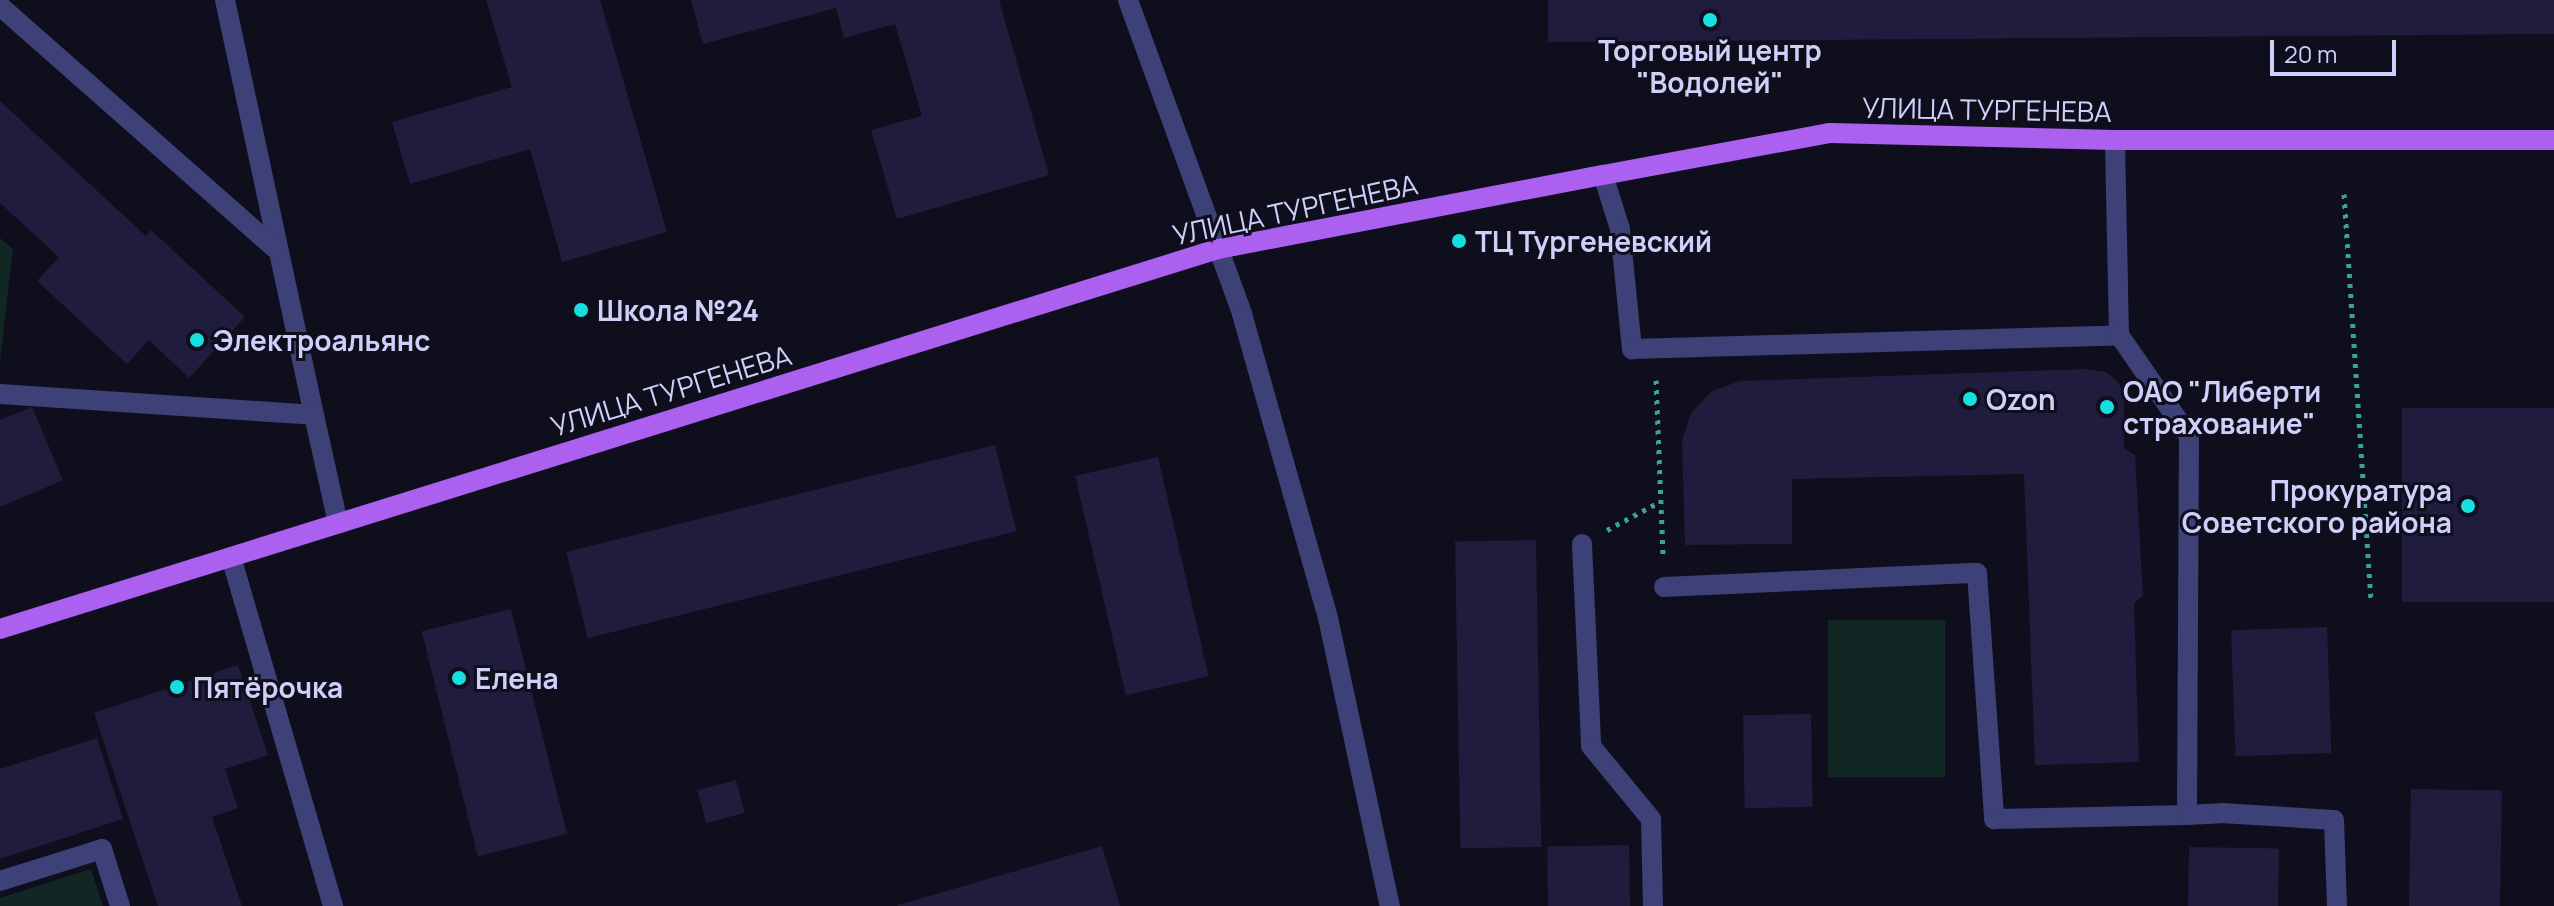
<!DOCTYPE html>
<html>
<head>
<meta charset="utf-8">
<style>
  body { margin:0 }
  #map { position:relative; width:2554px; height:906px; overflow:hidden; background:#0f0e1d; font-family:Manrope,sans-serif }
  div>[style] { position:absolute }
  .green>* { inset:0; background:#112724; transform-origin:0 0 }
  .building>* { inset:0; background:#1f1c3d; transform-origin:0 0 }
  .path>* { height:5px; margin-top:-2.5px; transform-origin:0; background:repeating-linear-gradient(90deg,#38a593 0 4px,transparent 0 10px) }
  .minor>* { height:20px; margin:-10px; padding:0 10px; transform-origin:10px; border-radius:10px; background:#3d4178 }
  .major>* { height:20px; margin:-10px; padding:0 10px; transform-origin:10px; border-radius:10px; background:#ab60f0 }
  .dots>* { width:22px; height:22px; translate:-50% -50%; box-sizing:border-box; border:4px solid #0f0e1d; border-radius:50% }
  span { translate:-50% -50%; white-space:nowrap; text-align:center; line-height:1.15; -webkit-text-stroke:6px #0f0e1d; paint-order:stroke }
  .poi-label { font-size:28px; color:#cfcffa; font-weight:700 }
  .left { translate:0 -50%; text-align:left }
  .right { translate:-100% -50%; text-align:right }
  .street-label { font-size:28px; color:#cfcffa }
  .scale { position:absolute; left:2270px; top:40px; width:126px; height:36px; box-sizing:border-box; border:4px solid #cfcffa; border-top:0; padding-left:10px; font-size:24px; line-height:28px; white-space:nowrap; color:#cfcffa; -webkit-text-stroke:6px #0f0e1d; paint-order:stroke }
</style>
</head>
<body>
<div id="map">
  <div class="green">
    <i style="clip-path:polygon(0 238px,13px 249px,0 361px)"></i>
    <i style="left:1828px;top:620px;width:117px;height:157px"></i>
    <i style="clip-path:polygon(91px 869px,103px 906px,0 906px,0 898px)"></i>
  </div>
  <div class="building">
    <i style="clip-path:polygon(486px 0,600px 0,667px 232px,562px 262px,530px 149px,410px 184px,392px 122px,512px 87px)"></i>
    <i style="clip-path:polygon(691px 0,999px 0,1049px 175px,897px 219px,871px 130px,922px 116px,895px 24px,844px 38px,836px 8px,703px 44px)"></i>
    <i style="clip-path:polygon(1548px 0,2554px 0,2554px 34px,1548px 42px)"></i>
    <i style="clip-path:polygon(0 101px,146px 236px,151px 230px,245px 317px,189px 378px,149px 340px,127px 364px,37px 281px,59px 257px,0 203px)"></i>
    <i style="clip-path:polygon(2086px 369px,2106px 372px,2119px 383px,2124px 398px,2124px 448px,2135px 455px,2143px 596px,2134px 603px,2139px 762px,2035px 765px,2024px 474px,1792px 479px,1792px 544px,1685px 545px,1682px 441px,1691px 413px,1712px 391px,1740px 381px)"></i>
    <i style="clip-path:polygon(32px 407px,63px 480px,0 507px,0 420px)"></i>
    <i style="left:2554px;top:408px;width:194px;height:152px;rotate:90deg"></i>
    <i style="left:995px;top:445px;width:89px;height:442px;rotate:76deg"></i>
    <i style="left:1158px;top:457px;width:225px;height:85px;rotate:77deg"></i>
    <i style="left:1536px;top:540px;width:307px;height:81px;rotate:89deg"></i>
    <i style="left:511px;top:609px;width:232px;height:92px;rotate:76deg"></i>
    <i style="left:2327px;top:627px;width:126px;height:96px;rotate:88deg"></i>
    <i style="clip-path:polygon(238px 665px,268px 755px,225px 769px,238px 808px,212px 817px,242px 906px,158px 906px,94px 713px)"></i>
    <i style="left:1811px;top:714px;width:93px;height:68px;rotate:89deg"></i>
    <i style="clip-path:polygon(97px 738px,123px 819px,0 859px,0 769px)"></i>
    <i style="left:736px;top:780px;width:34px;height:40px;rotate:75deg"></i>
    <i style="left:2411px;top:789px;width:91px;height:117px;rotate:1deg"></i>
    <i style="left:1629px;top:845px;width:61px;height:82px;rotate:89deg"></i>
    <i style="clip-path:polygon(1102px 846px,1120px 906px,898px 906px,898px 905px)"></i>
    <i style="left:2189px;top:847px;width:90px;height:59px;rotate:1deg"></i>
  </div>
  <div class="path">
    <i style="left:2344px;top:194px;width:410px;rotate:86.2deg"></i>
    <i style="left:1656px;top:380px;width:178px;rotate:87.7deg"></i>
    <i style="left:1607px;top:530px;width:61px;rotate:-28.2deg"></i>
  </div>
  <div class="minor">
    <i style="left:225px;top:0;width:424px;rotate:77.9deg"></i>
    <i style="left:1128px;top:0;width:334px;rotate:70deg"></i>
    <i style="left:1242px;top:314px;width:316px;rotate:74.2deg"></i>
    <i style="left:1328px;top:618px;width:295px;rotate:77.9deg"></i>
    <i style="left:0;top:6px;width:368px;rotate:41.4deg"></i>
    <i style="left:1603px;top:175px;width:57px;rotate:72.5deg"></i>
    <i style="left:1620px;top:229px;width:121px;rotate:84.3deg"></i>
    <i style="left:1632px;top:349px;width:487px;rotate:-1.6deg"></i>
    <i style="left:2119px;top:335px;width:195px;rotate:-91.2deg"></i>
    <i style="left:0;top:394px;width:315px;rotate:3.8deg"></i>
    <i style="left:314px;top:415px;width:111px;rotate:77.5deg"></i>
    <i style="left:1582px;top:544px;width:202px;rotate:87.4deg"></i>
    <i style="left:1591px;top:746px;width:94px;rotate:50.6deg"></i>
    <i style="left:1651px;top:819px;width:87px;rotate:88.7deg"></i>
    <i style="left:231px;top:557px;width:364px;rotate:73.7deg"></i>
    <i style="left:1664px;top:587px;width:313px;rotate:-2.6deg"></i>
    <i style="left:1977px;top:573px;width:247px;rotate:86deg"></i>
    <i style="left:1994px;top:819px;width:193px;rotate:-1.2deg"></i>
    <i style="left:2187px;top:815px;width:379px;rotate:-89.7deg"></i>
    <i style="left:2189px;top:436px;width:123px;rotate:-124.7deg"></i>
    <i style="left:2187px;top:815px;width:34px;rotate:-3deg"></i>
    <i style="left:2221px;top:813px;width:113px;rotate:3.5deg"></i>
    <i style="left:2334px;top:820px;width:86px;rotate:88deg"></i>
    <i style="left:0;top:881px;width:107px;rotate:-17.4deg"></i>
    <i style="left:102px;top:849px;width:60px;rotate:72.5deg"></i>
  </div>
  <div class="major">
    <i style="left:0;top:629px;width:1276px;rotate:-17.33deg"></i>
    <i style="left:1218px;top:249px;width:392px;rotate:-10.9deg"></i>
    <i style="left:1603px;top:175px;width:231px;rotate:-10.5deg"></i>
    <i style="left:1830px;top:133px;width:285px;rotate:1.4deg"></i>
    <i style="left:2115px;top:140px;width:439px"></i>
  </div>
  <div class="dots">
    <i style="left:1710px;top:20px;background:#15e0df"></i>
    <i style="left:1459px;top:241px;background:#15e0df"></i>
    <i style="left:581px;top:310px;background:#15e0df"></i>
    <i style="left:197px;top:340px;background:#15e0df"></i>
    <i style="left:1970px;top:399px;background:#15e0df"></i>
    <i style="left:2107px;top:407px;background:#15e0df"></i>
    <i style="left:2468px;top:506px;background:#15e0df"></i>
    <i style="left:459px;top:678px;background:#15e0df"></i>
    <i style="left:177px;top:687px;background:#15e0df"></i>
  </div>
  <div class="poi-label">
    <span style="left:1710px;top:66px">Торговый центр<br>"Водолей"</span>
    <span class="left" style="left:1475px;top:241px">ТЦ Тургеневский</span>
    <span class="left" style="left:597px;top:310px">Школа №24</span>
    <span class="left" style="left:213px;top:340px">Электроальянс</span>
    <span class="left" style="left:2123px;top:407px">ОАО "Либерти<br>страхование"</span>
    <span class="left" style="left:1986px;top:399px">Ozon</span>
    <span class="right" style="left:2452px;top:506px">Прокуратура<br>Советского района</span>
    <span class="left" style="left:475px;top:678px">Елена</span>
    <span class="left" style="left:193px;top:687px">Пятёрочка</span>
  </div>
  <div class="street-label">
    <span style="left:1987px;top:109px;rotate:1deg">УЛИЦА ТУРГЕНЕВА</span>
    <span style="left:1295px;top:209px;rotate:-12deg">УЛИЦА ТУРГЕНЕВА</span>
    <span style="left:671px;top:390px;rotate:-17deg">УЛИЦА ТУРГЕНЕВА</span>
  </div>
  <div class="scale">20 m</div>
</div>
</body>
</html>
